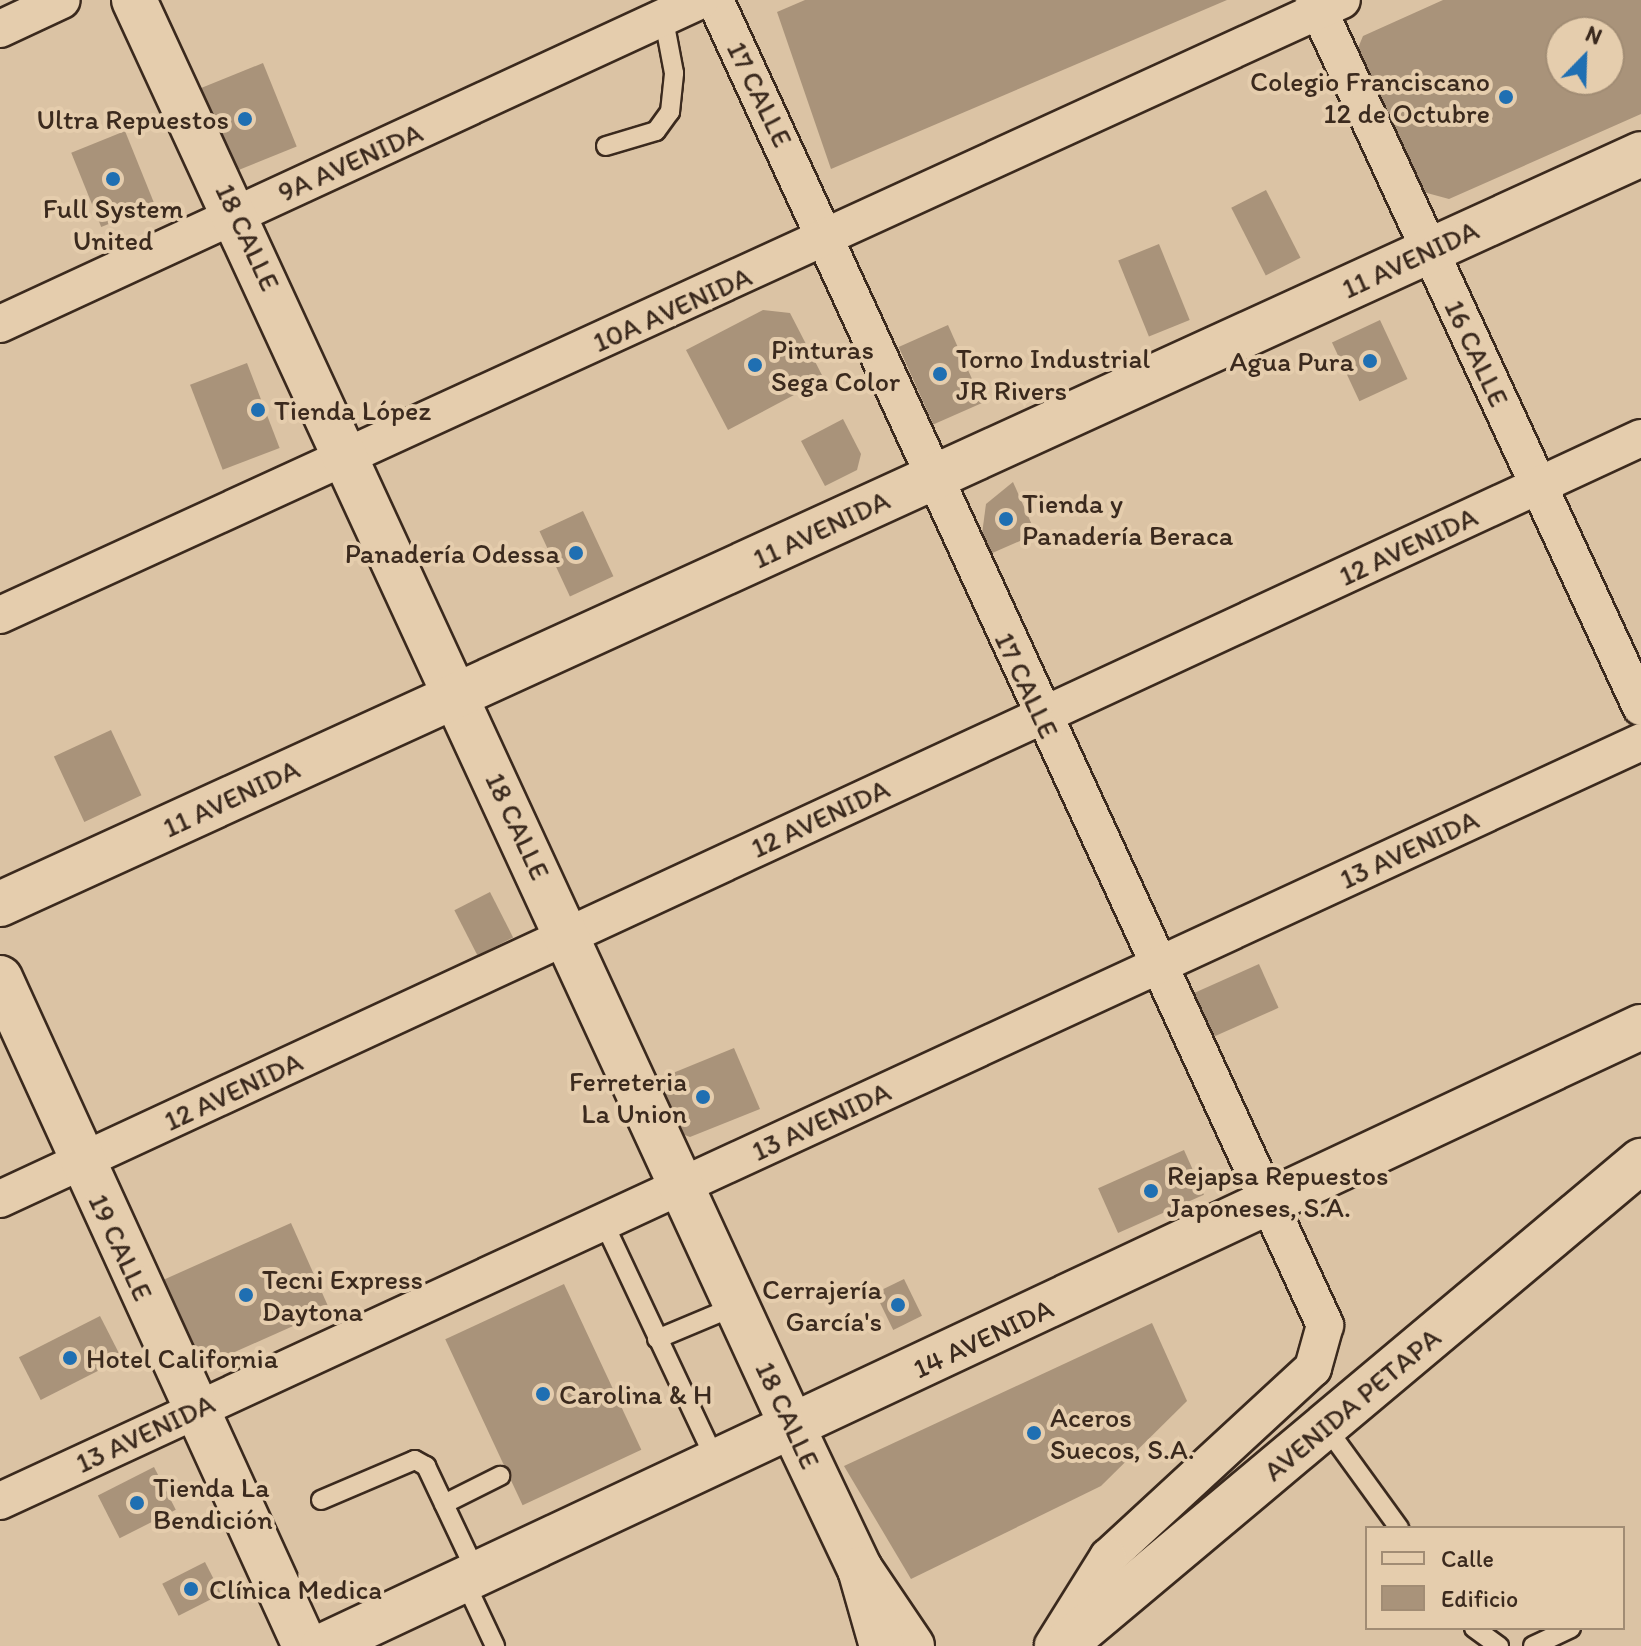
<!DOCTYPE html>
<html>
<head>
<meta charset="utf-8">
<style>
  body { margin:0 }
  #map { position:relative; width:1641px; height:1646px; overflow:hidden; background:#dbc3a4; font-family:Itim,sans-serif }
  div>[style] { position:absolute }
  .building>* { inset:0; background:#a9937a; transform-origin:0 0 }
  .roads { filter:drop-shadow(2px 0 #3b2a1e) drop-shadow(-2px 0 #3b2a1e) drop-shadow(0 2px #3b2a1e) drop-shadow(0 -2px #3b2a1e) }
  .lane>* { height:18px; margin:-9px; padding:0 9px; transform-origin:9px; border-radius:9px; background:#e5cdad }
  .street>* { height:36px; margin:-18px; padding:0 18px; transform-origin:18px; border-radius:18px; background:#e5cdad }
  .secondary>* { height:44px; margin:-22px; padding:0 22px; transform-origin:22px; border-radius:22px; background:#e5cdad }
  .primary>* { height:44px; margin:-22px; padding:0 22px; transform-origin:22px; border-radius:22px; background:#e5cdad }
  .dots>* { width:22px; height:22px; translate:-50% -50%; box-sizing:border-box; border:4px solid #e5cdad; border-radius:50% }
  span { translate:-50% -50%; white-space:nowrap; text-align:center; line-height:1.15; -webkit-text-stroke:8px #e5cdad; paint-order:stroke }
  .poi-label { font-size:28px; color:#3b2a1e }
  .right { translate:-100% -50%; text-align:right }
  .left { translate:0 -50%; text-align:left }
  .street-label { font-size:28px; color:#3b2a1e }
  .legend { position:absolute; left:1365px; top:1526px; width:260px; height:104px; box-sizing:border-box; background:#e5cdad; border:2px solid #a18c74; margin:0; padding:10px 14px; list-style:none; font-size:24px; color:#3b2a1e }
  .legend li { display:flex; align-items:center; gap:16px; height:40px }
  .legend b { width:40px; border:2px solid #a18c74 }
  .north { position:absolute; left:1545px; top:16px; width:80px; height:80px; box-sizing:border-box; background:#e5cdad; border:2px solid #a18c74; border-radius:50%; rotate:23deg; font-size:22px; font-weight:700; line-height:32px; text-align:center; color:#3b2a1e }
  .north::after { content:''; display:block; margin:auto; width:28px; height:36px; background:#1f6fb2; clip-path:polygon(50% 0,100% 100%,50% 72%,0 100%) }
</style>
</head>
<body>
<div id="map">
  <div class="building">
    <i style="clip-path:polygon(805px 0,1227px 0,831px 169px,777px 12px)"></i>
    <i style="clip-path:polygon(evenodd,1443px 0,1641px 0,1641px 114px,1449px 199px,1416px 190px,1353px 60px,1363px 36px,1443px 0,1561px 32px,1609px 32px,1609px 80px,1561px 80px,1561px 32px)"></i>
    <i style="left:263px;top:63px;width:90px;height:76px;rotate:68deg"></i>
    <i style="left:125px;top:131px;width:80px;height:58px;rotate:68deg"></i>
    <i style="left:1266px;top:190px;width:76px;height:39px;rotate:63deg"></i>
    <i style="left:1159px;top:244px;width:82px;height:44px;rotate:68deg"></i>
    <i style="clip-path:polygon(763px 310px,790px 313px,824px 379px,728px 430px,686px 350px)"></i>
    <i style="left:1380px;top:320px;width:65px;height:53px;rotate:65deg"></i>
    <i style="left:948px;top:325px;width:85px;height:54px;rotate:66deg"></i>
    <i style="left:247px;top:363px;width:91px;height:61px;rotate:69deg"></i>
    <i style="clip-path:polygon(843px 419px,861px 454px,857px 470px,825px 486px,801px 441px)"></i>
    <i style="clip-path:polygon(1013px 482px,1036px 534px,990px 554px,982px 534px,986px 504px)"></i>
    <i style="left:583px;top:511px;width:72px;height:48px;rotate:65deg"></i>
    <i style="left:111px;top:730px;width:72px;height:63px;rotate:65deg"></i>
    <i style="left:490px;top:892px;width:51px;height:40px;rotate:63deg"></i>
    <i style="left:1259px;top:964px;width:48px;height:71px;rotate:66deg"></i>
    <i style="clip-path:polygon(734px 1048px,760px 1109px,690px 1137px,664px 1127px,646px 1084px)"></i>
    <i style="left:1184px;top:1150px;width:49px;height:94px;rotate:66deg"></i>
    <i style="left:291px;top:1223px;width:95px;height:140px;rotate:66deg"></i>
    <i style="left:904px;top:1279px;width:41px;height:32px;rotate:64deg"></i>
    <i style="left:564px;top:1284px;width:183px;height:131px;rotate:65deg"></i>
    <i style="left:100px;top:1316px;width:48px;height:91px;rotate:63deg"></i>
    <i style="clip-path:polygon(1152px 1323px,1187px 1401px,1101px 1486px,911px 1579px,844px 1466px)"></i>
    <i style="left:154px;top:1467px;width:48px;height:63px;rotate:63deg"></i>
    <i style="left:205px;top:1562px;width:36px;height:48px;rotate:63deg"></i>
  </div>
  <div class="roads">
    <div class="lane">
      <i style="left:606px;top:146px;width:52px;rotate:-16.7deg"></i>
      <i style="left:656px;top:131px;width:24px;rotate:-54deg"></i>
      <i style="left:670px;top:112px;width:39px;rotate:-84deg"></i>
      <i style="left:674px;top:73px;width:54px;rotate:-100.7deg"></i>
      <i style="left:603px;top:1221px;width:265px;rotate:64.8deg"></i>
      <i style="left:657px;top:1339px;width:86px;rotate:-22.7deg"></i>
      <i style="left:1326px;top:1427px;width:125px;rotate:54.1deg"></i>
      <i style="left:321px;top:1500px;width:102px;rotate:-23.1deg"></i>
      <i style="left:415px;top:1460px;width:13px;rotate:29deg"></i>
      <i style="left:426px;top:1466px;width:119px;rotate:64.7deg"></i>
      <i style="left:444px;top:1504px;width:63px;rotate:-26.6deg"></i>
      <i style="left:464px;top:1580px;width:73px;rotate:64.8deg"></i>
      <i style="left:1474px;top:1628px;width:31px;rotate:36deg"></i>
      <i style="left:1533px;top:1646px;width:42px;rotate:-25.3deg"></i>
    </div>
    <div class="street">
      <i style="left:715px;top:0;width:1459px;rotate:65.28deg"></i>
      <i style="left:1325px;top:1325px;width:45px;rotate:105.6deg"></i>
      <i style="left:1313px;top:1368px;width:279px;rotate:137.3deg"></i>
      <i style="left:1108px;top:1557px;width:104px;rotate:122deg"></i>
      <i style="left:1314px;top:0;width:779px;rotate:65.18deg"></i>
      <i style="left:0;top:29px;width:68px;rotate:-25.1deg"></i>
      <i style="left:0;top:324px;width:772px;rotate:-24.81deg"></i>
      <i style="left:0;top:615px;width:1476px;rotate:-24.62deg"></i>
      <i style="left:0;top:1199px;width:1809px;rotate:-24.88deg"></i>
      <i style="left:0;top:1501px;width:1808px;rotate:-24.82deg"></i>
    </div>
    <div class="secondary">
      <i style="left:134px;top:0;width:1570px;rotate:65.23deg"></i>
      <i style="left:792px;top:1426px;width:158px;rotate:64.6deg"></i>
      <i style="left:860px;top:1569px;width:93px;rotate:56deg"></i>
      <i style="left:0;top:904px;width:1804px;rotate:-24.56deg"></i>
      <i style="left:0;top:978px;width:734px;rotate:65.46deg"></i>
    </div>
    <div class="primary">
      <i style="left:860px;top:1569px;width:80px;rotate:74.1deg"></i>
      <i style="left:323px;top:1646px;width:1456px;rotate:-25.16deg"></i>
      <i style="left:1063px;top:1646px;width:755px;rotate:-40deg"></i>
    </div>
  </div>
  <div class="dots">
    <i style="left:1506px;top:97px;background:#1f6fb2"></i>
    <i style="left:245px;top:119px;background:#1f6fb2"></i>
    <i style="left:113px;top:179px;background:#1f6fb2"></i>
    <i style="left:1370px;top:361px;background:#1f6fb2"></i>
    <i style="left:755px;top:365px;background:#1f6fb2"></i>
    <i style="left:940px;top:374px;background:#1f6fb2"></i>
    <i style="left:258px;top:410px;background:#1f6fb2"></i>
    <i style="left:1006px;top:519px;background:#1f6fb2"></i>
    <i style="left:576px;top:553px;background:#1f6fb2"></i>
    <i style="left:703px;top:1097px;background:#1f6fb2"></i>
    <i style="left:1151px;top:1191px;background:#1f6fb2"></i>
    <i style="left:246px;top:1295px;background:#1f6fb2"></i>
    <i style="left:898px;top:1305px;background:#1f6fb2"></i>
    <i style="left:70px;top:1358px;background:#1f6fb2"></i>
    <i style="left:543px;top:1394px;background:#1f6fb2"></i>
    <i style="left:1034px;top:1433px;background:#1f6fb2"></i>
    <i style="left:137px;top:1503px;background:#1f6fb2"></i>
    <i style="left:191px;top:1589px;background:#1f6fb2"></i>
  </div>
  <div class="poi-label">
    <span class="right" style="left:1490px;top:97px">Colegio Franciscano<br>12 de Octubre</span>
    <span class="right" style="left:229px;top:119px">Ultra Repuestos</span>
    <span style="left:113px;top:224px">Full System<br>United</span>
    <span class="left" style="left:771px;top:365px">Pinturas<br>Sega Color</span>
    <span class="left" style="left:956px;top:374px">Torno Industrial<br>JR Rivers</span>
    <span class="right" style="left:1354px;top:361px">Agua Pura</span>
    <span class="left" style="left:274px;top:410px">Tienda López</span>
    <span class="left" style="left:1022px;top:519px">Tienda y<br>Panadería Beraca</span>
    <span class="right" style="left:560px;top:553px">Panadería Odessa</span>
    <span class="right" style="left:687px;top:1097px">Ferreteria<br>La Union</span>
    <span class="left" style="left:1167px;top:1191px">Rejapsa Repuestos<br>Japoneses, S.A.</span>
    <span class="left" style="left:262px;top:1295px">Tecni Express<br>Daytona</span>
    <span class="right" style="left:882px;top:1305px">Cerrajería<br>García's</span>
    <span class="left" style="left:86px;top:1358px">Hotel California</span>
    <span class="left" style="left:559px;top:1394px">Carolina &amp; H</span>
    <span class="left" style="left:1050px;top:1433px">Aceros<br>Suecos, S.A.</span>
    <span class="left" style="left:153px;top:1503px">Tienda La<br>Bendición</span>
    <span class="left" style="left:209px;top:1589px">Clínica Medica</span>
  </div>
  <div class="street-label">
    <span style="left:760px;top:94px;rotate:64deg">17 CALLE</span>
    <span style="left:350px;top:162px;rotate:-24deg">9A AVENIDA</span>
    <span style="left:248px;top:237px;rotate:65deg">18 CALLE</span>
    <span style="left:1410px;top:259px;rotate:-25deg">11 AVENIDA</span>
    <span style="left:672px;top:309px;rotate:-24deg">10A AVENIDA</span>
    <span style="left:1477px;top:353px;rotate:65deg">16 CALLE</span>
    <span style="left:821px;top:529px;rotate:-25deg">11 AVENIDA</span>
    <span style="left:1408px;top:546px;rotate:-25deg">12 AVENIDA</span>
    <span style="left:1027px;top:685px;rotate:65deg">17 CALLE</span>
    <span style="left:231px;top:798px;rotate:-25deg">11 AVENIDA</span>
    <span style="left:820px;top:818px;rotate:-25deg">12 AVENIDA</span>
    <span style="left:518px;top:826px;rotate:65deg">18 CALLE</span>
    <span style="left:1409px;top:849px;rotate:-25deg">13 AVENIDA</span>
    <span style="left:233px;top:1091px;rotate:-25deg">12 AVENIDA</span>
    <span style="left:821px;top:1121px;rotate:-25deg">13 AVENIDA</span>
    <span style="left:121px;top:1247px;rotate:65deg">19 CALLE</span>
    <span style="left:983px;top:1338px;rotate:-25deg">14 AVENIDA</span>
    <span style="left:1352px;top:1404px;rotate:-40deg">AVENIDA PETAPA</span>
    <span style="left:788px;top:1415px;rotate:65deg">18 CALLE</span>
    <span style="left:145px;top:1433px;rotate:-25deg">13 AVENIDA</span>
  </div>
  <ul class="legend">
  <li><b style="height:10px;background:#e5cdad"></b>Calle</li>
  <li><b style="height:22px;background:#a9937a"></b>Edificio</li>
  </ul>
  <div class="north">N</div>
</div>
</body>
</html>
